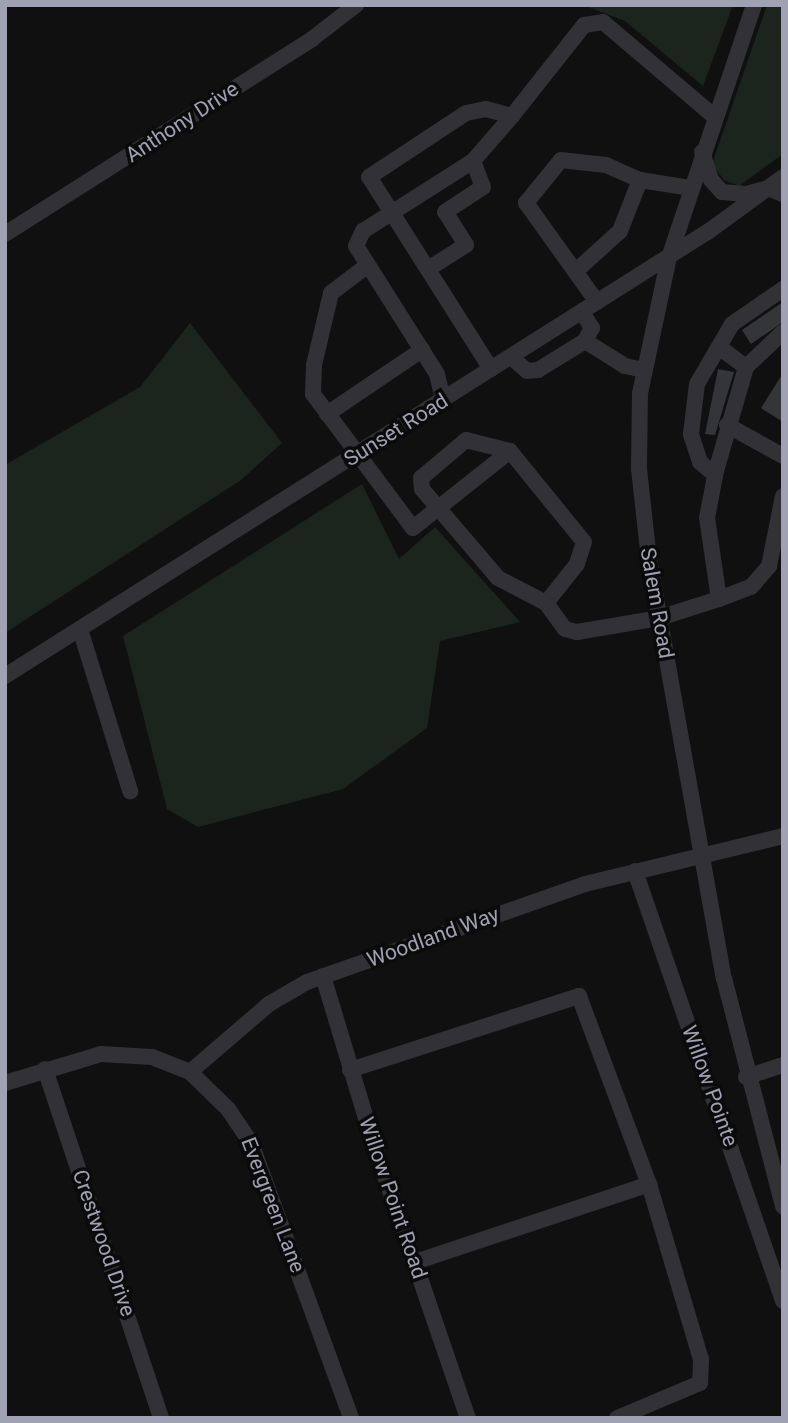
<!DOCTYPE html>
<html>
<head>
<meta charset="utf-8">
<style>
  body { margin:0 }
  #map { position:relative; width:788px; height:1423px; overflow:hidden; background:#101011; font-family:Roboto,sans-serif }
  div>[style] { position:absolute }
  .green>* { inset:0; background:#1c241e }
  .building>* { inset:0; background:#343539 }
  .minor>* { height:16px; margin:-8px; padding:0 8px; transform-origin:8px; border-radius:8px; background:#313136 }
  span { translate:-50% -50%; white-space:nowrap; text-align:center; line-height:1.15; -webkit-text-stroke:7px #0b0b0c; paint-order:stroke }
  .street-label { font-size:21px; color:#a0a1b3 }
  .frame { position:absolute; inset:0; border:7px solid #a0a1b3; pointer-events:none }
</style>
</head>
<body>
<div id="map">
  <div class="green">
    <i style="clip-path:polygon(583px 5px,733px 5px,703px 86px,625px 21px)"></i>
    <i style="clip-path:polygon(767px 5px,783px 5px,783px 154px,739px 186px,724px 180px,712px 164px)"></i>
    <i style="clip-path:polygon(190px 323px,282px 443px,241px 480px,5px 633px,5px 465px,140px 387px)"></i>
    <i style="clip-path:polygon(362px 484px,399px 559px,435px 527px,520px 622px,440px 641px,427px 728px,343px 789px,198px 827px,167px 809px,123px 636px)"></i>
  </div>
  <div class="building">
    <i style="clip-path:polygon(783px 302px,783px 322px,751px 344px,742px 330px)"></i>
    <i style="clip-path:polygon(718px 369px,734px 372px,715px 435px,705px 434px)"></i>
    <i style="clip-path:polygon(783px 373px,783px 422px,761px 408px)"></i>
  </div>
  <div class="minor">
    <i style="left:754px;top:5px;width:266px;rotate:108.6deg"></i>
    <i style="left:669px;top:257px;width:140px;rotate:102deg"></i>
    <i style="left:640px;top:394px;width:75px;rotate:90.8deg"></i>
    <i style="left:639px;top:469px;width:91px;rotate:83.7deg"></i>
    <i style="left:649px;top:559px;width:426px;rotate:79.9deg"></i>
    <i style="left:724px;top:978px;width:236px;rotate:75.5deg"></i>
    <i style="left:702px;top:152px;width:29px;rotate:72deg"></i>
    <i style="left:711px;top:180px;width:16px;rotate:47deg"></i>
    <i style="left:722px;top:192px;width:24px;rotate:5deg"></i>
    <i style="left:746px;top:194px;width:23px;rotate:-15deg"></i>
    <i style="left:768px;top:188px;width:16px;rotate:22deg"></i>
    <i style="left:5px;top:234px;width:364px;rotate:-32.4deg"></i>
    <i style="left:312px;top:39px;width:56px;rotate:-37.7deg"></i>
    <i style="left:368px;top:265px;width:46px;rotate:142.9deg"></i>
    <i style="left:331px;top:293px;width:74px;rotate:103.3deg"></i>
    <i style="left:314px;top:365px;width:29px;rotate:92deg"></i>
    <i style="left:313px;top:394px;width:167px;rotate:53.3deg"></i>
    <i style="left:413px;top:528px;width:124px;rotate:-38.4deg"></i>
    <i style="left:510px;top:451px;width:117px;rotate:50.9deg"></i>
    <i style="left:584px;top:542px;width:23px;rotate:108deg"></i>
    <i style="left:577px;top:564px;width:50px;rotate:128.5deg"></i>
    <i style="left:428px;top:269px;width:45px;rotate:-32.3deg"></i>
    <i style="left:466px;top:245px;width:39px;rotate:-122deg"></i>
    <i style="left:445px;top:212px;width:45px;rotate:-33.3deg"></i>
    <i style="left:483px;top:187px;width:28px;rotate:-111deg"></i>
    <i style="left:473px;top:161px;width:60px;rotate:-49.1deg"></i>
    <i style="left:577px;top:270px;width:58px;rotate:-42.2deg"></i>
    <i style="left:620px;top:231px;width:55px;rotate:-68.6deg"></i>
    <i style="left:597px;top:302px;width:122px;rotate:-125.6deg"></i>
    <i style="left:526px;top:203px;width:55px;rotate:-50.9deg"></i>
    <i style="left:561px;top:160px;width:45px;rotate:6.3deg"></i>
    <i style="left:606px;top:165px;width:37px;rotate:24deg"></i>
    <i style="left:640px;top:180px;width:52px;rotate:8.9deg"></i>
    <i style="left:585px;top:341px;width:47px;rotate:32deg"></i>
    <i style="left:625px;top:366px;width:19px;rotate:12deg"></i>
    <i style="left:719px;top:347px;width:34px;rotate:37deg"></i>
    <i style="left:511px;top:357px;width:21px;rotate:41deg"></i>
    <i style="left:527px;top:371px;width:11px;rotate:-5deg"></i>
    <i style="left:538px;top:370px;width:55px;rotate:-31.7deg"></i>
    <i style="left:585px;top:341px;width:15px;rotate:-62deg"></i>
    <i style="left:592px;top:328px;width:19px;rotate:-122deg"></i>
    <i style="left:491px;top:369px;width:227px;rotate:-122.4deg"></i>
    <i style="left:369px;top:177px;width:116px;rotate:-33.4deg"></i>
    <i style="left:466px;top:113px;width:20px;rotate:-11deg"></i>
    <i style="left:486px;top:109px;width:27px;rotate:15deg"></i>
    <i style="left:512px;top:116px;width:116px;rotate:-51.6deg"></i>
    <i style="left:584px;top:25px;width:19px;rotate:-9deg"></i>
    <i style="left:603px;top:22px;width:145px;rotate:40.3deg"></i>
    <i style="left:443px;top:400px;width:27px;rotate:-103deg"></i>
    <i style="left:437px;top:374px;width:151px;rotate:-122.3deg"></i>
    <i style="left:356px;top:246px;width:17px;rotate:-65deg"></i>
    <i style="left:363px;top:231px;width:130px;rotate:-32.5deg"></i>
    <i style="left:327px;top:414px;width:115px;rotate:-34deg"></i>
    <i style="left:727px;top:425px;width:64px;rotate:29deg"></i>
    <i style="left:510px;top:451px;width:45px;rotate:-166deg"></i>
    <i style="left:466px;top:440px;width:59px;rotate:139.8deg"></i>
    <i style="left:421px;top:478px;width:11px;rotate:85deg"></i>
    <i style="left:422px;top:489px;width:117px;rotate:49.5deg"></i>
    <i style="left:498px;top:578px;width:54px;rotate:27.5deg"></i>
    <i style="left:546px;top:603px;width:32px;rotate:54deg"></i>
    <i style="left:565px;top:629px;width:12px;rotate:14deg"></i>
    <i style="left:577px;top:632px;width:83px;rotate:-9.7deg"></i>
    <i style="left:659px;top:618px;width:63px;rotate:-17.6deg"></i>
    <i style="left:719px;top:599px;width:82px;rotate:-98.4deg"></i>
    <i style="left:707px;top:518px;width:48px;rotate:-79.2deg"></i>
    <i style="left:716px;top:471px;width:108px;rotate:-73.9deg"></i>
    <i style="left:746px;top:367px;width:51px;rotate:-43.4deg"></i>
    <i style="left:715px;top:475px;width:20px;rotate:-139deg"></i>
    <i style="left:700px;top:462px;width:29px;rotate:-108deg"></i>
    <i style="left:691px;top:434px;width:50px;rotate:-83.2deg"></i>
    <i style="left:697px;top:384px;width:69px;rotate:-59.7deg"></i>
    <i style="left:732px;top:324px;width:62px;rotate:-34.5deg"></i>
    <i style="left:719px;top:599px;width:34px;rotate:-21deg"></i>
    <i style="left:751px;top:587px;width:28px;rotate:-49deg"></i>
    <i style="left:769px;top:566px;width:71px;rotate:-78.7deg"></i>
    <i style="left:80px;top:629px;width:170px;rotate:72.8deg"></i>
    <i style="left:5px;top:676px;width:833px;rotate:-32.3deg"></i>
    <i style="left:709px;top:231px;width:92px;rotate:-36.1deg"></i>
    <i style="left:635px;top:871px;width:455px;rotate:71deg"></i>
    <i style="left:323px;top:976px;width:169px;rotate:73.2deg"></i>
    <i style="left:372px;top:1138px;width:296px;rotate:71.1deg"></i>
    <i style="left:45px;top:1069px;width:368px;rotate:71.6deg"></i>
    <i style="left:350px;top:1070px;width:241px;rotate:-17.9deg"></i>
    <i style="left:579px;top:996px;width:201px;rotate:69.6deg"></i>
    <i style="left:649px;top:1184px;width:183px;rotate:73.5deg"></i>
    <i style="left:701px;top:1359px;width:24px;rotate:92deg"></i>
    <i style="left:700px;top:1383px;width:90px;rotate:157.1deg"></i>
    <i style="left:190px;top:1072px;width:104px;rotate:-40.7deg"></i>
    <i style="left:269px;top:1004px;width:44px;rotate:-30.1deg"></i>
    <i style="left:307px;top:982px;width:295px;rotate:-19.4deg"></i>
    <i style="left:585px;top:884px;width:204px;rotate:-13.6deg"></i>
    <i style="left:746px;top:1077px;width:39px;rotate:-18deg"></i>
    <i style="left:5px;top:1083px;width:100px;rotate:-16.8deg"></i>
    <i style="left:101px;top:1054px;width:51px;rotate:3.4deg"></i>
    <i style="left:152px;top:1057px;width:41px;rotate:21.5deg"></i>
    <i style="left:190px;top:1072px;width:53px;rotate:44.2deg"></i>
    <i style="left:228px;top:1109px;width:41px;rotate:55.9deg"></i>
    <i style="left:251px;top:1143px;width:293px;rotate:70deg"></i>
    <i style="left:415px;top:1262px;width:247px;rotate:-18.4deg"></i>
  </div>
  <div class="street-label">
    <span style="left:182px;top:122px;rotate:-33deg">Anthony Drive</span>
    <span style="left:396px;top:430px;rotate:-32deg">Sunset Road</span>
    <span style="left:657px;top:603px;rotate:80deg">Salem Road</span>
    <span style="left:433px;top:937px;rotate:-20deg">Woodland Way</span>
    <span style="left:710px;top:1086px;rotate:70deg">Willow Pointe</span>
    <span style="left:393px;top:1198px;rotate:71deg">Willow Point Road</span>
    <span style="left:273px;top:1205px;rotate:69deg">Evergreen Lane</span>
    <span style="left:104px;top:1243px;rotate:71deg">Crestwood Drive</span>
  </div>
  <div class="frame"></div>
</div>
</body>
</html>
